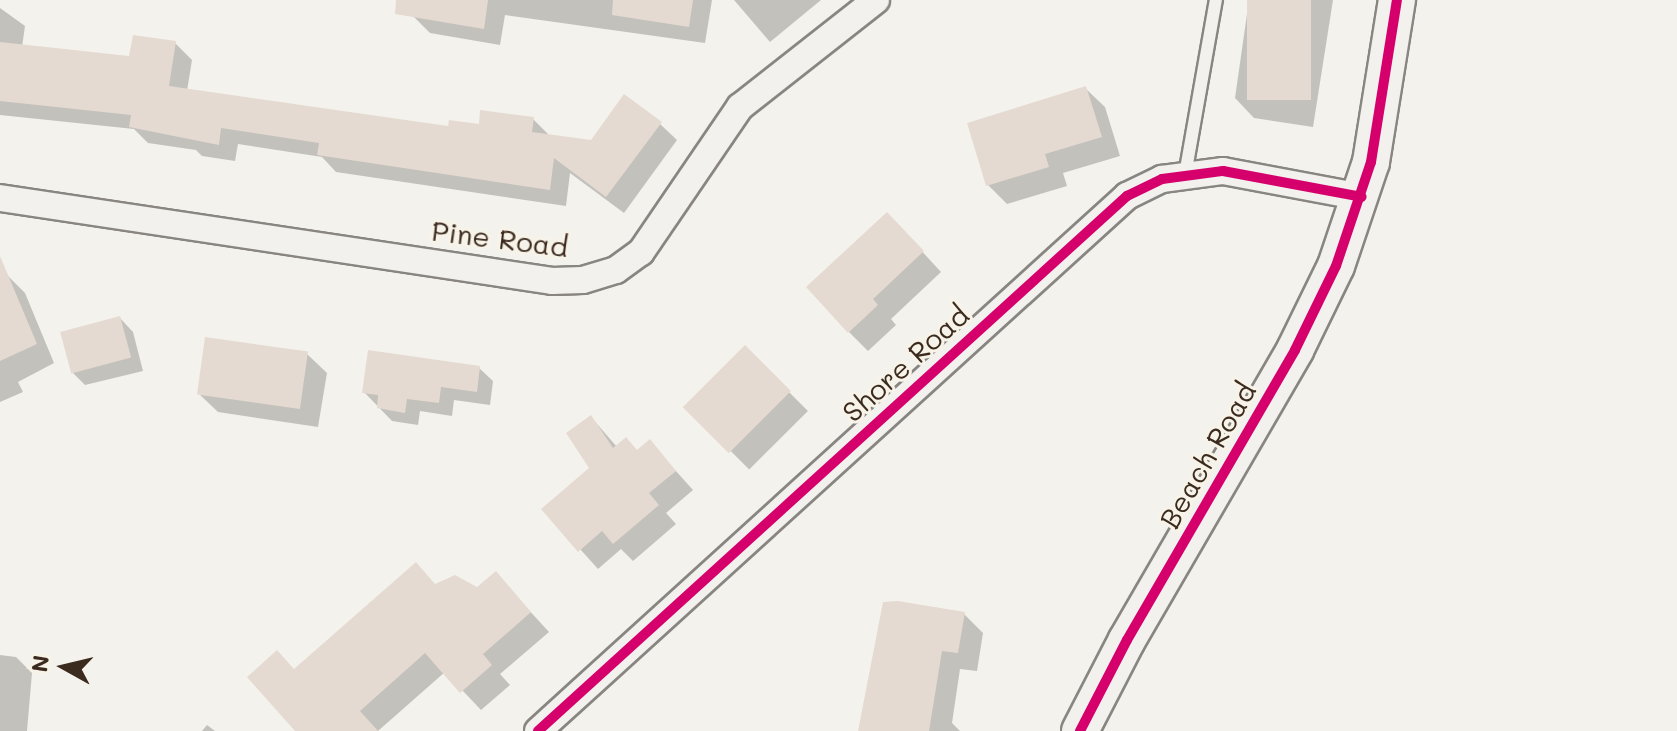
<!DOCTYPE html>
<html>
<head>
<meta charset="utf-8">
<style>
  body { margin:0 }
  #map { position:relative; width:1677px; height:731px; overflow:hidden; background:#f4f2ec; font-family:Mali,sans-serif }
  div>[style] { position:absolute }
  .shadow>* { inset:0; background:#0003; transform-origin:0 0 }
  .building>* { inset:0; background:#e5dad2; transform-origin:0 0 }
  .roads { filter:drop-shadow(2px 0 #898580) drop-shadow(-2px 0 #898580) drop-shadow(0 2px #898580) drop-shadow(0 -2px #898580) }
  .lane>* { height:12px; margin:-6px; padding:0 6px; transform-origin:6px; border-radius:6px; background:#f2f1ed }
  .street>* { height:26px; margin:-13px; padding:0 13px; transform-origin:13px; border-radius:13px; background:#f2f1ed }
  .secondary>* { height:36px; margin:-18px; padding:0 18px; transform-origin:18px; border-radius:18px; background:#f2f1ed }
  .cycleway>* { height:10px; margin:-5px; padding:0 5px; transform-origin:5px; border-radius:5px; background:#d6006c }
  span { translate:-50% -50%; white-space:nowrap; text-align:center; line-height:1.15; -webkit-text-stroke:6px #f7f3e8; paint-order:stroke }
  .street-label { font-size:28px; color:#3b2a1e }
  .north { position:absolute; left:24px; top:627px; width:80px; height:80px; -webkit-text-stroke:6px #f7f3e8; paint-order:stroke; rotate:278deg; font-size:22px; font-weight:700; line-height:32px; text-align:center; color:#3b2a1e }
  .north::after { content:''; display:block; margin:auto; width:28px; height:36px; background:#3b2a1e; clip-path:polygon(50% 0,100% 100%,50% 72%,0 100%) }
</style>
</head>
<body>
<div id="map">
  <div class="shadow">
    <i style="clip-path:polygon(416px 0,712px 0,705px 43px,505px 15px,500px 45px,430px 33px,413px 16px)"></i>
    <i style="clip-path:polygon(734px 0,821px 0,770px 42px)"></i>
    <i style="clip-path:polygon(1249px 0,1333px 0,1313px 127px,1254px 118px,1235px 98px)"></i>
    <i style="clip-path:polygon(0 8px,25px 26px,22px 47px,131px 58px,175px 43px,192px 60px,187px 91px,450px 129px,533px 119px,551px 137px,591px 143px,660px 124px,677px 140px,624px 213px,570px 173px,566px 206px,336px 172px,322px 157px,238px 144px,235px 161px,202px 156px,196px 150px,148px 143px,134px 129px,0 115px)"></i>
    <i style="clip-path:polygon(1085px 88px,1105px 107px,1120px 156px,1063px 173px,1067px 186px,1007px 204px,988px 185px)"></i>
    <i style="clip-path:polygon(906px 234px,941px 272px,891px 319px,896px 325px,868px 351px,849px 332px)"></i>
    <i style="clip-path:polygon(7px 275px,25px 293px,54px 363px,18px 382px,23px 392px,0 402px,0 279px)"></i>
    <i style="clip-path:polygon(120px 318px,133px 332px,143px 371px,85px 385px,72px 372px)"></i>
    <i style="left:745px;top:348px;width:89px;height:83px;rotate:45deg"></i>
    <i style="clip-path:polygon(307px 354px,327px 373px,318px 427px,218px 412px,198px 393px)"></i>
    <i style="clip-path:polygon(479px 368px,493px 381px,490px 405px,454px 400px,452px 416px,420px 411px,418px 425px,392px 421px,364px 392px)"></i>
    <i style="clip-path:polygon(591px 417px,617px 447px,638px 452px,650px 442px,693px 490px,666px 513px,676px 524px,633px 561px,621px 549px,598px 569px,544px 509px,592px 468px)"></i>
    <i style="clip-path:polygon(495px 573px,549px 632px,500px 674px,510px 685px,481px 710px,445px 672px,378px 731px,297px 731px,295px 671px,436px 586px,477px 589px)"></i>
    <i style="clip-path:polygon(964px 614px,983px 633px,977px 671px,960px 669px,952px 723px,960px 731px,862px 731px)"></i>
    <i style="clip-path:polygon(0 655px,16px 657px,32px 673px,27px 731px,0 731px)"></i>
    <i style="clip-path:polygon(207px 725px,215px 731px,202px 731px)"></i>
  </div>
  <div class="building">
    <i style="clip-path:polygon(396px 0,488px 0,484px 29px,395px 14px)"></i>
    <i style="clip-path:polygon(613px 0,693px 0,689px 27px,612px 15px)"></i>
    <i style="left:1247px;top:0;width:64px;height:100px"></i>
    <i style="clip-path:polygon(133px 35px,176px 41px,169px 86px,448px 126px,449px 120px,479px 124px,480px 110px,534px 117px,532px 132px,591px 140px,624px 94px,662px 122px,606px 197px,554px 158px,550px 190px,317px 155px,319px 143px,221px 128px,219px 145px,129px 127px,131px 115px,0 101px,0 42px,129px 56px)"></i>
    <i style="clip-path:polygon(1086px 86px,1102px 137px,1045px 154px,1049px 167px,986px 186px,967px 123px)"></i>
    <i style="clip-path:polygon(887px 212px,924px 251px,873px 299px,878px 305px,848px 333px,806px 287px)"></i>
    <i style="clip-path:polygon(0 256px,37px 344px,0 361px)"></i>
    <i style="left:120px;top:316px;width:43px;height:62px;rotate:75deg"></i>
    <i style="left:205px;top:337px;width:104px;height:58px;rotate:8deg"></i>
    <i style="left:745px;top:345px;width:65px;height:88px;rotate:45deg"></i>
    <i style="clip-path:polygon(368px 350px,480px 366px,477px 392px,441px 387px,439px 403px,407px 399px,405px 413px,377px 408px,378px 395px,362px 393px)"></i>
    <i style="clip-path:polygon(591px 415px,613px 448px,626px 437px,637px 450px,650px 439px,676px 471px,649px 493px,659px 505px,613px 544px,602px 531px,578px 552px,541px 509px,589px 468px,566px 433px)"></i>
    <i style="clip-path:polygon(416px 562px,435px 584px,455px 575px,477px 587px,496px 571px,531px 612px,483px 654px,492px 665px,460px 693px,425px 653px,360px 711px,378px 731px,295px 731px,247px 677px,277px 650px,294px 669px)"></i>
    <i style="clip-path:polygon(898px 601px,965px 612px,958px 653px,942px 651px,929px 731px,858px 731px,883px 602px)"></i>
  </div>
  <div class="roads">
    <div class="lane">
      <i style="left:1185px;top:175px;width:178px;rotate:-80deg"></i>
    </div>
    <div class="street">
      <i style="left:0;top:198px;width:558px;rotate:8.55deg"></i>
      <i style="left:552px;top:281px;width:31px;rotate:-2deg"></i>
      <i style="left:583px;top:280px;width:34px;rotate:-17deg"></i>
      <i style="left:616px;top:270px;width:31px;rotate:-36deg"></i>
      <i style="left:641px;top:252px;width:176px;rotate:-55.7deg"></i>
      <i style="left:740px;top:107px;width:173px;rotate:-38.2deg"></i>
      <i style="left:538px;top:731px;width:796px;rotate:-42.25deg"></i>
      <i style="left:1127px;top:196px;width:39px;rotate:-26deg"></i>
      <i style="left:1162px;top:179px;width:62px;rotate:-7.5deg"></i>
      <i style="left:1223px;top:171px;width:141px;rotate:10.6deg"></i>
    </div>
    <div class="secondary">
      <i style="left:1080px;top:731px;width:102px;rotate:-62.7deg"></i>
      <i style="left:1127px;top:640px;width:335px;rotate:-59.9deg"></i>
      <i style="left:1295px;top:350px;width:93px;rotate:-64deg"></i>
      <i style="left:1336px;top:266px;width:110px;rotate:-71.4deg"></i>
      <i style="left:1371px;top:162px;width:164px;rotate:-80.9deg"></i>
    </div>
  </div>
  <div class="cycleway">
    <i style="left:538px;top:731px;width:796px;rotate:-42.25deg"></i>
    <i style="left:1127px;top:196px;width:39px;rotate:-26deg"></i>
    <i style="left:1162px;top:179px;width:62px;rotate:-7.5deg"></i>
    <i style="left:1223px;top:171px;width:141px;rotate:10.6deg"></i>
    <i style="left:1080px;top:731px;width:102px;rotate:-62.7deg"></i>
    <i style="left:1127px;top:640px;width:335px;rotate:-59.9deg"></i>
    <i style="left:1295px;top:350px;width:93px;rotate:-64deg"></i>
    <i style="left:1336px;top:266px;width:110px;rotate:-71.4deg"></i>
    <i style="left:1371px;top:162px;width:164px;rotate:-80.9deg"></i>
  </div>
  <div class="street-label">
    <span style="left:500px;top:238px;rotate:7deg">Pine Road</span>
    <span style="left:905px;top:363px;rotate:-42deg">Shore Road</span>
    <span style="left:1207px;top:455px;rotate:-60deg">Beach Road</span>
  </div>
  <div class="north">N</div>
</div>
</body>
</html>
